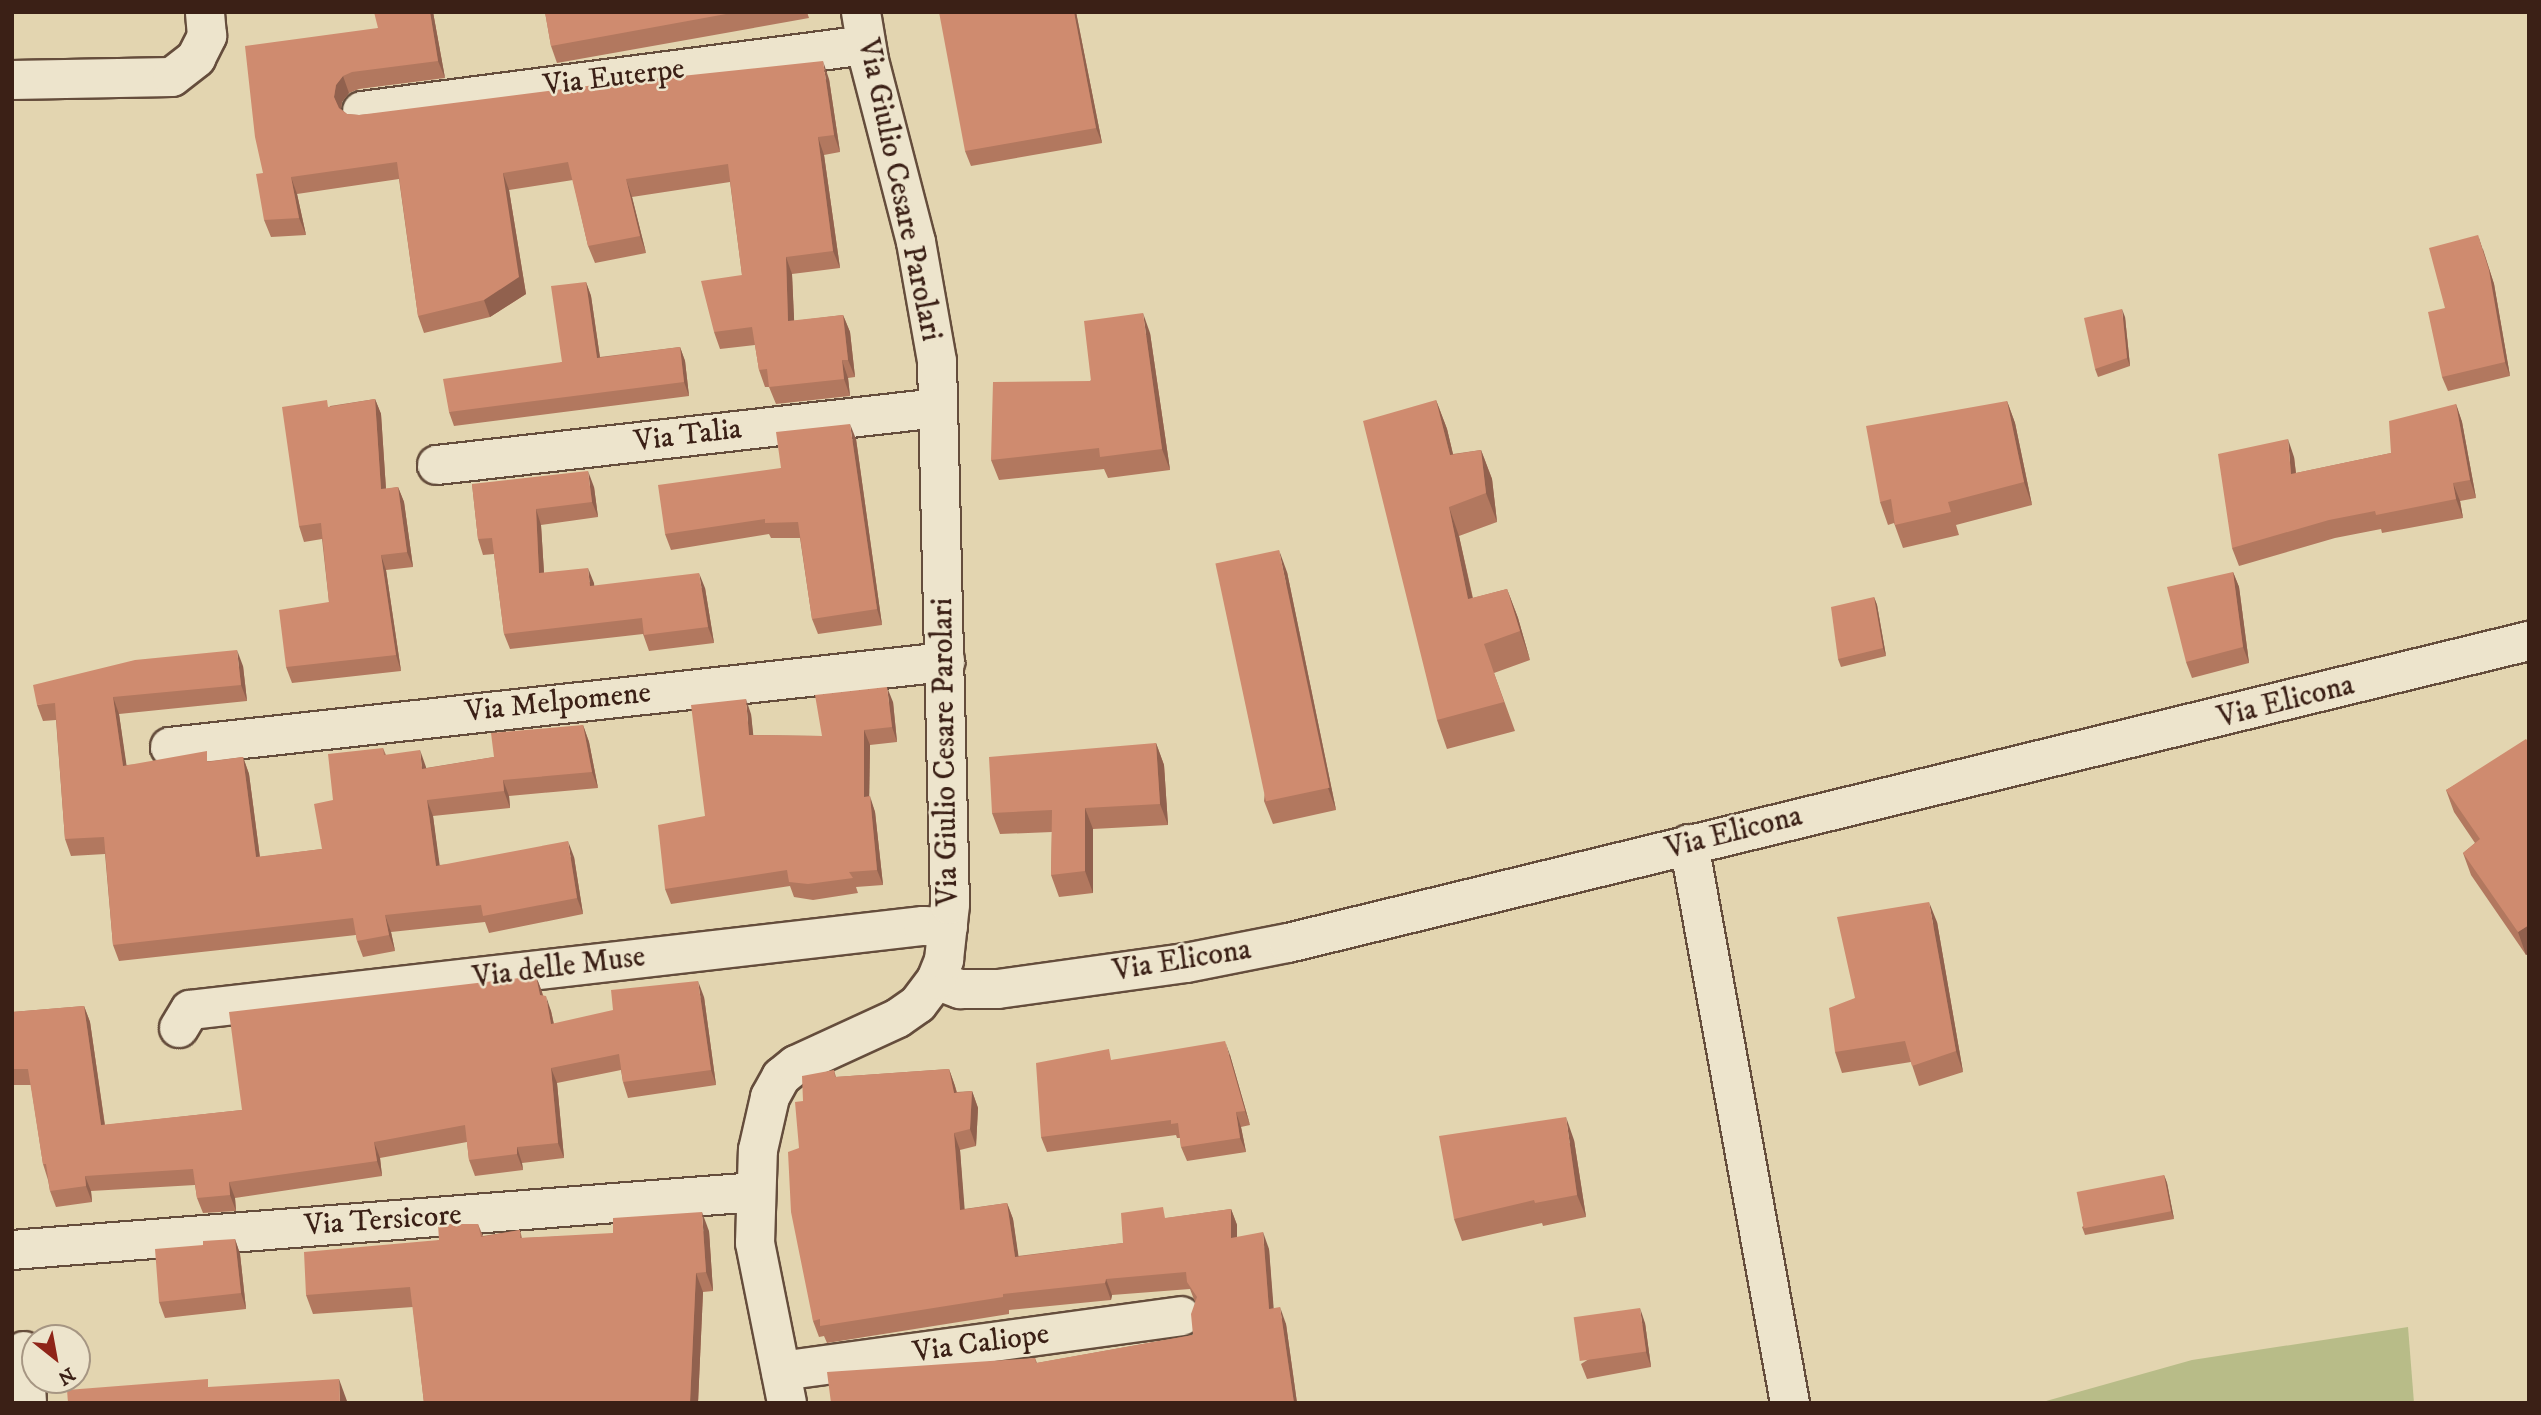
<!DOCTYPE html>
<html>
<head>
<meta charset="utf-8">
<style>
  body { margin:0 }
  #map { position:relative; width:2541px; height:1415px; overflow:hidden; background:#e3d5b0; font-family:"IM FELL DW Pica",serif }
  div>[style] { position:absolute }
  .green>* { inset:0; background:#b8bc88 }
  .roads { filter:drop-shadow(2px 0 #654d3c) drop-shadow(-2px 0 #654d3c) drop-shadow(0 2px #654d3c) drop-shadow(0 -2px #654d3c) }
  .minor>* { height:38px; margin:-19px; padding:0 19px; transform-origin:19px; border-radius:19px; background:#ede4cc }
  .wall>* { inset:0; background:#b2785f }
  .shaded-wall>* { inset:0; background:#91614e }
  .building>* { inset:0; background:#cf8b6f; transform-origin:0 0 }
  span { translate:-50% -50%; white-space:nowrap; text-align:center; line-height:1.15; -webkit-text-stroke:5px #ede4cc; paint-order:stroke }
  .street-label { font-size:30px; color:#3b2016 }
  .frame { position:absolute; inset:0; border:14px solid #3b2016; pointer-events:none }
  .north { position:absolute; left:21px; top:1324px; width:70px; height:70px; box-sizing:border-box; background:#ede4cc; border:2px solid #a69683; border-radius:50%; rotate:149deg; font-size:19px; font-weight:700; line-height:28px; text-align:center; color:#3b2016 }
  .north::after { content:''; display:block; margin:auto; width:24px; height:32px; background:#8f2418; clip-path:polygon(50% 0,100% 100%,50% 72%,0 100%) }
</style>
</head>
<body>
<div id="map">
  <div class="green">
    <i style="clip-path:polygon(2408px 1327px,2414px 1403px,2039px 1403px,2192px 1360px)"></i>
  </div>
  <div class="roads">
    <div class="minor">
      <i style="left:12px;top:80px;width:160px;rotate:-1.1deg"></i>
      <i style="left:172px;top:77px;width:31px;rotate:-38deg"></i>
      <i style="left:196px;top:58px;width:25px;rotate:-63deg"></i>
      <i style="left:207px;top:36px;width:24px;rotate:-95deg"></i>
      <i style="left:362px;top:111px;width:508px;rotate:-7.46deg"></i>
      <i style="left:437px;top:465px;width:504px;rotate:-6.49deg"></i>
      <i style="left:170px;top:747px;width:780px;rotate:-6.26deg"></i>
      <i style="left:1689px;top:844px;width:568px;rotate:79.76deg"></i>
      <i style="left:936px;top:980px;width:26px;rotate:21deg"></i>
      <i style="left:960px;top:989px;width:38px"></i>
      <i style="left:998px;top:989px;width:190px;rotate:-7.9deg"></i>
      <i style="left:1186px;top:963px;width:104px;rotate:-11.1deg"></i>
      <i style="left:1288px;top:943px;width:1277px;rotate:-13.68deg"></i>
      <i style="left:179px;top:1028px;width:21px;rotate:-59deg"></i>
      <i style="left:190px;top:1010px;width:738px;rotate:-6.54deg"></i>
      <i style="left:923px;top:926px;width:25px;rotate:2deg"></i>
      <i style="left:12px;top:1250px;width:745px;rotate:-4.46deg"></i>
      <i style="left:24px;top:1351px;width:52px;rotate:86.7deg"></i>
      <i style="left:781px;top:1371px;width:404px;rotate:-7.8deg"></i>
      <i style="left:787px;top:1403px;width:163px;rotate:-101.3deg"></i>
      <i style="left:755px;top:1243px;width:93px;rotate:-88.2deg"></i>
      <i style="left:758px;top:1150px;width:54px;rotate:-77.2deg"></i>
      <i style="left:770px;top:1097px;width:23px;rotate:-61deg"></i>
      <i style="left:781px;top:1077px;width:19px;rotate:-39deg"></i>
      <i style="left:796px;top:1065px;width:112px;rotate:-24.7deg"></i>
      <i style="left:898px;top:1018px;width:24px;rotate:-35deg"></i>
      <i style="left:918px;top:1004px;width:30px;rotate:-53deg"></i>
      <i style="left:936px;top:980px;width:22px;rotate:-68deg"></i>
      <i style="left:944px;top:960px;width:55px;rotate:-83.8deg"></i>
      <i style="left:950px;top:905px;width:544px;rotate:-91.37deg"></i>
      <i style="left:937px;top:361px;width:121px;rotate:-100deg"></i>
      <i style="left:916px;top:242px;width:188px;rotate:-104.5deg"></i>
      <i style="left:869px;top:60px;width:49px;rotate:-99.5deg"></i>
    </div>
  </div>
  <div class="wall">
    <i style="clip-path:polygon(433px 12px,445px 78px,359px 89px,349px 93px,342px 102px,341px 109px,347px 114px,359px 115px,829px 79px,840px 152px,824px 155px,840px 268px,792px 274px,794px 321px,843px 315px,850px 332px,855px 377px,848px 378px,850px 396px,776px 404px,769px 387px,765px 387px,759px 370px,755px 345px,720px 349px,714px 332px,742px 275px,730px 182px,632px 197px,646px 253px,595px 263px,588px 246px,573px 180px,509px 190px,526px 294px,490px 317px,424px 333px,418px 316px,399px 179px,297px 194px,306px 235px,271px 237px,264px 220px,263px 173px,378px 28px)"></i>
    <i style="clip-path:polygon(545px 12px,807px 12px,809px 18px,557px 63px,551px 46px)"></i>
    <i style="clip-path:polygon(1076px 12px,1102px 143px,971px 166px,965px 151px)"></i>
    <i style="clip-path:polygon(2483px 249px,2494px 284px,2510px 376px,2448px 391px,2442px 377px,2445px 308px)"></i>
    <i style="clip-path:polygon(586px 282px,591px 296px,600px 357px,680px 347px,685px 361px,689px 396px,454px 426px,449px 412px,562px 362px)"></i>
    <i style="clip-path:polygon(2125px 317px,2130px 366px,2098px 377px,2095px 369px)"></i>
    <i style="clip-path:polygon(1150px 333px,1170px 470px,1108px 478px,1104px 469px,999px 480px,991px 460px)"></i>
    <i style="clip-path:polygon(375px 399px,381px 414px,386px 489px,398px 487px,404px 502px,413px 567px,386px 570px,401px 671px,292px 683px,286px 667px,329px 602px,322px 539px,304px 542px,299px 526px,330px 406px)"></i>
    <i style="clip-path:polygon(1436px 400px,1447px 429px,1453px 454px,1481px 450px,1492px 479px,1497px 522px,1459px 536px,1473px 598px,1507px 589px,1518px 618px,1530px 660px,1494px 673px,1515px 731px,1447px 749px,1437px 720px)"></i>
    <i style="clip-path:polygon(2007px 401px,2015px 423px,2032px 505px,1956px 525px,1959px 535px,1903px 548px,1894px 523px,1888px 525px,1880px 502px)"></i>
    <i style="clip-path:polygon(2456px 404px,2462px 422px,2476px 498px,2460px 501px,2463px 518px,2382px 533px,2381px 529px,2335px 538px,2239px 566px,2232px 548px,2294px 457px,2296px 473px,2391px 453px)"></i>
    <i style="clip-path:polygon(856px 439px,882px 625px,818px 634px,812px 619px,800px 538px,771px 538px,769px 534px,671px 550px,665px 534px,781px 468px)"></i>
    <i style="clip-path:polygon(472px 484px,594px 487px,598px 517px,541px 525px,544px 573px,594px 583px,594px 586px,705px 588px,714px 643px,649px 651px,643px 634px,510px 649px,504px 634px,494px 554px,483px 555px,478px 539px)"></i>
    <i style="clip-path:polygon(1287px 572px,1336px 810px,1273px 824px,1264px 801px)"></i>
    <i style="clip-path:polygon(2233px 572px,2239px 587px,2249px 663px,2192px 678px,2186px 662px)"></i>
    <i style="clip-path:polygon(1874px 597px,1877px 605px,1886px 656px,1841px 667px,1838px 659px)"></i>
    <i style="clip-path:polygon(243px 666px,247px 701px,119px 714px,126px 765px,211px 761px,243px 757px,249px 774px,260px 857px,322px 849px,333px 800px,383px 748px,386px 755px,426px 768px,494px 757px,583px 725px,589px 742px,598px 788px,509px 796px,510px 808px,433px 816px,439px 865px,574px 857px,583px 914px,489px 933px,485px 922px,391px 932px,395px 951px,363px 957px,357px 941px,356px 935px,119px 961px,113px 945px,105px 854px,71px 856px,65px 839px,56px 720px,43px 721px,37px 705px)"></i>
    <i style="clip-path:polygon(893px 702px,897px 742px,870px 745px,869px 796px,875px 812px,883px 885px,856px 887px,858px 893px,813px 900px,794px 897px,790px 886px,671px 904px,665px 889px,705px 816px,751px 714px,753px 735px,822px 736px)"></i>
    <i style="clip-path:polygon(1156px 743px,1164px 765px,1168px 825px,1093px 829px,1093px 893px,1059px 897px,1051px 875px,1052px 832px,1000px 834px,992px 813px)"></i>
    <i style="clip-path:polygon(2529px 743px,2529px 953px,2526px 955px,2471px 875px,2463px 853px,2475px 843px,2454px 812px,2446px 790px)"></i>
    <i style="clip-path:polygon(1937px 922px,1963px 1072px,1919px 1086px,1911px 1062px,1842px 1073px,1835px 1052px,1855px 998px)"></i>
    <i style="clip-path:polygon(536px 976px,543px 995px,551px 1011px,554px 1024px,704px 997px,716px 1085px,628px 1098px,623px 1082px,621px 1070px,557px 1083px,564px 1158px,522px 1163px,523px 1170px,475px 1176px,469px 1160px,467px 1142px,380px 1158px,382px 1176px,235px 1198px,236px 1211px,203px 1213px,197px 1198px,195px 1185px,91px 1191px,92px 1202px,56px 1207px,50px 1191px,48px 1180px,43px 1164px,31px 1085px,14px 1085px,12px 1079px,12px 1012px,84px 1006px,90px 1022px,105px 1125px,242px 1110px)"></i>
    <i style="clip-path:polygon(1230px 1055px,1250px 1125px,1241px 1127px,1246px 1152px,1187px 1161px,1181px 1147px,1180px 1138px,1177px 1138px,1176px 1135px,1047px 1152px,1041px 1137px,1112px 1060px)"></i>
    <i style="clip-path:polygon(949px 1069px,957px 1092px,972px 1091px,978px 1108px,976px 1146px,960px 1150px,964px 1209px,1007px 1203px,1013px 1219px,1018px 1256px,1123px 1243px,1167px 1218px,1231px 1209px,1237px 1225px,1237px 1237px,1269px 1249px,1273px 1308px,1286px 1324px,1297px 1403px,831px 1403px,1035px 1358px,1037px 1363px,1193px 1335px,1195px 1302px,1190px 1289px,1112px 1295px,1111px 1300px,1009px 1310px,1009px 1314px,827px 1343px,824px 1336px,819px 1337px,813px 1321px,799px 1148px,834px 1070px,836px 1077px)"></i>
    <i style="clip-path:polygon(1574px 1140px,1586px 1217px,1543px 1226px,1542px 1223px,1462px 1241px,1454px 1219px)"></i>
    <i style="clip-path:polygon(2164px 1175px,2167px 1183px,2174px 1219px,2085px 1235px,2082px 1227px)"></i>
    <i style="clip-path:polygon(478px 1224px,483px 1236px,520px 1230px,522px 1238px,709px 1231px,713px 1291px,703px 1292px,698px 1403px,424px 1403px,413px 1307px,313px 1314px,306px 1295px)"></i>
    <i style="clip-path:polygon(235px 1239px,240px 1254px,246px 1309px,165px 1318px,159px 1302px)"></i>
    <i style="clip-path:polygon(1645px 1323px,1651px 1367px,1587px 1379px,1581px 1364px)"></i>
  </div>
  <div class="shaded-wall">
    <i style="clip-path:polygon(430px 12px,433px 12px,445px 78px,438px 61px)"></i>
    <i style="clip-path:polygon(1074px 12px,1076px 12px,1102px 143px,1096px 128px)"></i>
    <i style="clip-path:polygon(823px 61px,829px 79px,840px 152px,834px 135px)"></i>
    <i style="clip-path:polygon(343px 76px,349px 93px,342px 102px,340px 115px,334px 97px,336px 85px)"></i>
    <i style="clip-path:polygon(818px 137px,824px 155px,840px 268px,833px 251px)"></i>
    <i style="clip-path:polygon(503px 173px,509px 190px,526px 294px,490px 317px,484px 300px)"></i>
    <i style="clip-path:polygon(291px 177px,297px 194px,306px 235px,299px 218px)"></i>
    <i style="clip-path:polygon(626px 179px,632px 197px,646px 253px,640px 236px)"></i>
    <i style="clip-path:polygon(2478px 235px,2494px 284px,2510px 376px,2505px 362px)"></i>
    <i style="clip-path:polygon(786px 257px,792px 274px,795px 339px,788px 321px)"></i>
    <i style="clip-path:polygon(586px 282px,591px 296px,602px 372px,597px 358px)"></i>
    <i style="clip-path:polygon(2122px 309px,2125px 317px,2130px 366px,2127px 358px)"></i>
    <i style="clip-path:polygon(1143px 313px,1150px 333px,1170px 470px,1162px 449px)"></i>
    <i style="clip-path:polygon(843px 315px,850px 332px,855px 377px,848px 360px)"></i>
    <i style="clip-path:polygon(680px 347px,685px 361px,689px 396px,684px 382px)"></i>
    <i style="clip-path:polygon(842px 360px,848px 378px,850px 396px,844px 379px)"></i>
    <i style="clip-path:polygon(375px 399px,381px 414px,387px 505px,381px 489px)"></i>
    <i style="clip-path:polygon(1436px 400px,1447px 429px,1460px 484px,1450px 455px)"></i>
    <i style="clip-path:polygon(2007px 401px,2015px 423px,2032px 505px,2024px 482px)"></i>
    <i style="clip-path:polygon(2456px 404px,2462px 422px,2476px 498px,2470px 480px)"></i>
    <i style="clip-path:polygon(850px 424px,856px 439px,882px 625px,877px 609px)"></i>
    <i style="clip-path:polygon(2288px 439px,2294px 457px,2298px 492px,2291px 474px)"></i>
    <i style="clip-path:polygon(1481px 450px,1492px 479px,1497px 522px,1486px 493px)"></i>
    <i style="clip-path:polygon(588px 471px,594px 487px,598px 517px,592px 502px)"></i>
    <i style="clip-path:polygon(2453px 483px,2460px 501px,2463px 518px,2456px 499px)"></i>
    <i style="clip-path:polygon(398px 487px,404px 502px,413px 567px,407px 552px)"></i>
    <i style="clip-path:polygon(1449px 507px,1459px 536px,1479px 628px,1468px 599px)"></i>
    <i style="clip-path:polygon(536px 509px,541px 525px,545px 589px,539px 573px)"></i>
    <i style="clip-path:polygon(1279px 550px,1287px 572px,1336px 810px,1328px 788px)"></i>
    <i style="clip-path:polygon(381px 555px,386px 570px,401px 671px,396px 655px)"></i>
    <i style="clip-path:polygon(588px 568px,594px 583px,596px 602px,590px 586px)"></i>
    <i style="clip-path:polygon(2233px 572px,2239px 587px,2249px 663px,2243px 647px)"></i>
    <i style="clip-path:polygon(699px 573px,705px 588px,714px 643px,708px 627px)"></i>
    <i style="clip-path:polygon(1507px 589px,1518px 618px,1530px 660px,1520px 631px)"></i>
    <i style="clip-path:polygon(1874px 597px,1877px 605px,1886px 656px,1883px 648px)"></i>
    <i style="clip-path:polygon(237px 650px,243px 666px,247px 701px,241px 685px)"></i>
    <i style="clip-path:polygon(887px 687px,893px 702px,897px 742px,892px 727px)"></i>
    <i style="clip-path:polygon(113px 697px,119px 714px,129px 782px,123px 766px)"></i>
    <i style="clip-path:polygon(746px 699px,751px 714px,755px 751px,749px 735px)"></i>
    <i style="clip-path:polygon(583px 725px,589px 742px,598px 788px,592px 772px)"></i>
    <i style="clip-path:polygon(864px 730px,870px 745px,869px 812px,864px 797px)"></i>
    <i style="clip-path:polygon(1156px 743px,1164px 765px,1168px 825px,1160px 804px)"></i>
    <i style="clip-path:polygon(420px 750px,426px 767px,428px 785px,422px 769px)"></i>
    <i style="clip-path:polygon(243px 757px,249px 774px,262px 874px,256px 857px)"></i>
    <i style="clip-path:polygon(503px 780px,509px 796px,510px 808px,504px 791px)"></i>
    <i style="clip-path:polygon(870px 796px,875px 812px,883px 885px,877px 870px)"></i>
    <i style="clip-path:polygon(427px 800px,433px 816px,442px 882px,436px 866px)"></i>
    <i style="clip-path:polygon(1085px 808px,1093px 829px,1093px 893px,1085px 871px)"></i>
    <i style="clip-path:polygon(568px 841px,574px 857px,583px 914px,577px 898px)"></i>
    <i style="clip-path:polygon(1929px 902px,1937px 922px,1963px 1072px,1956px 1051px)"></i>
    <i style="clip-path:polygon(385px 915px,391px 932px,395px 951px,389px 935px)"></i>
    <i style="clip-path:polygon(2529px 925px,2529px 953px,2526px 955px,2518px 932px)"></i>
    <i style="clip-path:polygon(536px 976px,542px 992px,545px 1011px,540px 995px)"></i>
    <i style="clip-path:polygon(698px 981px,704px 997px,716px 1085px,711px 1070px)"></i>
    <i style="clip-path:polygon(546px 996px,551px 1011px,557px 1040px,551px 1024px)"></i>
    <i style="clip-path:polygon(84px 1006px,90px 1022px,107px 1141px,101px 1125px)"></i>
    <i style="clip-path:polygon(1225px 1041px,1230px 1055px,1250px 1125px,1245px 1111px)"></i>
    <i style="clip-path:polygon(551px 1068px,557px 1083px,564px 1158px,558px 1143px)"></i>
    <i style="clip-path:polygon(949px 1069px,955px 1086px,960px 1109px,954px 1093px)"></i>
    <i style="clip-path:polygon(972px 1091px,978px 1108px,976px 1146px,970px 1129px)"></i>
    <i style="clip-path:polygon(1236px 1112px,1241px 1127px,1246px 1152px,1240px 1138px)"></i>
    <i style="clip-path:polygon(1566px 1117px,1574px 1140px,1586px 1217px,1577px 1195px)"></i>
    <i style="clip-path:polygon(954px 1133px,960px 1150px,966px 1226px,960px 1210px)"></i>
    <i style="clip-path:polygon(374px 1142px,380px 1158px,382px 1176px,377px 1161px)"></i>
    <i style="clip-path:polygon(517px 1147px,522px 1163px,523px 1170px,517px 1154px)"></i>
    <i style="clip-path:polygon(2164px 1175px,2167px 1183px,2174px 1219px,2171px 1211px)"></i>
    <i style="clip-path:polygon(85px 1176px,91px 1191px,92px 1202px,86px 1186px)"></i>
    <i style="clip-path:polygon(229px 1182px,235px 1198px,236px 1211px,230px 1195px)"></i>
    <i style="clip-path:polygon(1007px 1203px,1013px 1219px,1021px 1273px,1015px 1257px)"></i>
    <i style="clip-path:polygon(1231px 1209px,1237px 1225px,1237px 1254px,1231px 1238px)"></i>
    <i style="clip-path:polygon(702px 1212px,709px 1231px,713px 1291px,706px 1272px)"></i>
    <i style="clip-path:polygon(1263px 1232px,1269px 1249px,1275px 1325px,1269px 1309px)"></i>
    <i style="clip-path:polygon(235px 1239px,240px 1254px,246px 1309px,241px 1293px)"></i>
    <i style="clip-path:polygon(696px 1273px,703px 1292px,698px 1403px,690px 1403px)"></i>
    <i style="clip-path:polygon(1106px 1279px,1112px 1295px,1111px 1300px,1105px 1283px)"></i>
    <i style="clip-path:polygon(1280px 1307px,1286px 1324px,1297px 1403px,1294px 1403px)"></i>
    <i style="clip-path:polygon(1640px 1308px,1645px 1323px,1651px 1367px,1646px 1352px)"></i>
    <i style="clip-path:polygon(339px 1379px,347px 1401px,347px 1403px,340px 1403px)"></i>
  </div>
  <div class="building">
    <i style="clip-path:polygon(374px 12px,430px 12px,438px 61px,352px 72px,343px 76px,336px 85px,334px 97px,339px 108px,347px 114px,359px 115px,587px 86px,823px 61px,834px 135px,818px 137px,833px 251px,786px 257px,788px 321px,843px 315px,848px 360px,842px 360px,844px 379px,769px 387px,767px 369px,759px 370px,752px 327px,714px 332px,701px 281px,742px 275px,728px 164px,626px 179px,640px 236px,588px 246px,568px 162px,503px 173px,519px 277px,484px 300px,418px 316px,397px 162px,291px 177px,299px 218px,264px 220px,256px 174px,263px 173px,255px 137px,245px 46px,378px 28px)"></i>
    <i style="clip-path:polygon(545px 12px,737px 12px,551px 46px)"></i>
    <i style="clip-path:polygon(939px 12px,1074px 12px,1096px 128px,965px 151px)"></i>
    <i style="clip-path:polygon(2478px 235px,2489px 270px,2505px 362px,2442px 377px,2428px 312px,2445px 308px,2429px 248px)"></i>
    <i style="clip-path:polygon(586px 282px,597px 358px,680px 347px,684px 382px,449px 412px,443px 379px,562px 362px,551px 286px)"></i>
    <i style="clip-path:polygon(2122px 309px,2127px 358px,2095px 369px,2084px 318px)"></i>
    <i style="clip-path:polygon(1143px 313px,1162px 449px,1100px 457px,1099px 448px,991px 460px,993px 382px,1091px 381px,1084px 321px)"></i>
    <i style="clip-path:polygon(375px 399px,381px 489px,398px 487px,407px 552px,381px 555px,396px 655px,286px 667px,279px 610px,329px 602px,321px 523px,299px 526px,282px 407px,327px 400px,328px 407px)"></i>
    <i style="clip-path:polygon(1436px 400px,1450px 455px,1481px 450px,1486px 493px,1449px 507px,1468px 599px,1507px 589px,1520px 631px,1484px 644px,1504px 702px,1437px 720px,1363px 421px)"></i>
    <i style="clip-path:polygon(2007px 401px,2024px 482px,1948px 502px,1951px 512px,1895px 525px,1891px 499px,1880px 502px,1866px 426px)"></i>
    <i style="clip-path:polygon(2456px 404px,2470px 480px,2453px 483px,2456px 499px,2376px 515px,2375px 511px,2329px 520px,2232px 548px,2218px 454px,2288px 439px,2291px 474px,2391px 453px,2389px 421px)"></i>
    <i style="clip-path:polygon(850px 424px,877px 609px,812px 619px,798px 522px,765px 523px,765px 519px,665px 534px,658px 485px,781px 468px,776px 432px)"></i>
    <i style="clip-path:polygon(588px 471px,592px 502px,536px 509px,539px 573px,588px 568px,590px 586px,699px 573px,708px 627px,644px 635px,642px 618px,504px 634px,492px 538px,478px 539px,472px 484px)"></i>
    <i style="left:1279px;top:550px;width:243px;height:65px;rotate:78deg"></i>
    <i style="clip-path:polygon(2233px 572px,2243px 647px,2186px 662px,2167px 587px)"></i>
    <i style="clip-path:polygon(1874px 597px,1883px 648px,1838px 659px,1831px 607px)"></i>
    <i style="clip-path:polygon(237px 650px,241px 685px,113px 697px,123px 766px,207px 751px,207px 762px,243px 757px,256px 857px,322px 849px,314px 804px,333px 800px,328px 754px,383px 748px,384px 755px,420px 750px,422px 769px,494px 757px,491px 733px,583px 725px,592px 772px,503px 780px,504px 791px,427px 800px,436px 866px,568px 841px,577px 898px,483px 916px,481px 905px,385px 915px,389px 935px,357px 941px,353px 918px,113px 945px,104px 837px,65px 839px,55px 703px,37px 705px,33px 685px,135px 660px)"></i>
    <i style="clip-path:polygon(887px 687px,892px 727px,864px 730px,864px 797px,870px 796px,877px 870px,849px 872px,853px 878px,808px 884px,789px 882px,787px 870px,665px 889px,658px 825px,705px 816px,691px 705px,746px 699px,749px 735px,822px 736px,815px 695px)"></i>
    <i style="clip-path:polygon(2526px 739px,2529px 743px,2529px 925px,2518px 932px,2463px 853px,2480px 839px,2446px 790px)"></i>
    <i style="clip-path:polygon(1156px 743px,1160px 804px,1085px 808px,1085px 871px,1051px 875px,1052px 810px,992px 813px,989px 757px)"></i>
    <i style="clip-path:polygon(1929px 902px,1956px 1051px,1912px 1066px,1905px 1041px,1835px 1052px,1829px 1008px,1855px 998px,1837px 917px)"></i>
    <i style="clip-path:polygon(536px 976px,540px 995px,546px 996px,551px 1024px,613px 1010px,611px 990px,698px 981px,711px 1070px,623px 1082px,619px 1054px,551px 1068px,558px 1143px,517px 1147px,517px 1154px,469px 1160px,465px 1125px,374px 1142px,377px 1161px,229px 1182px,230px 1195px,197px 1198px,193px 1169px,85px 1176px,86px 1186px,50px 1191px,46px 1164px,43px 1164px,28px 1069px,12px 1069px,12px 1012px,84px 1006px,101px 1125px,242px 1110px,229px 1012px)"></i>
    <i style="clip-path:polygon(1225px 1041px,1245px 1111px,1236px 1112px,1240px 1138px,1181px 1147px,1178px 1123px,1171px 1124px,1171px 1120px,1041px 1137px,1036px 1063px,1109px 1049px,1111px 1060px)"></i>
    <i style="clip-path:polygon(949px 1069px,954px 1093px,972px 1091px,970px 1129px,954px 1133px,960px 1210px,1007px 1203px,1015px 1257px,1123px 1243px,1121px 1213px,1163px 1207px,1165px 1218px,1231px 1209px,1231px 1238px,1263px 1232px,1269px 1309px,1280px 1307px,1294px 1403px,831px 1403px,827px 1372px,1035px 1358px,1036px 1363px,1193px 1335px,1191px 1314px,1197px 1297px,1187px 1282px,1186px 1272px,1106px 1279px,1105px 1283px,1003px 1294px,1003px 1297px,820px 1326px,820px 1319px,813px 1321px,791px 1212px,788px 1152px,799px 1148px,795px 1102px,803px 1101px,802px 1076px,834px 1070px,835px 1077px)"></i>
    <i style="clip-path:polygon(1566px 1117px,1577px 1195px,1535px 1203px,1534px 1200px,1454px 1219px,1439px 1136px)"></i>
    <i style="left:2164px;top:1175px;width:37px;height:89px;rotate:79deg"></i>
    <i style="clip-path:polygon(702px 1212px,706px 1272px,696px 1273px,690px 1403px,424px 1403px,410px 1287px,306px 1295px,304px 1252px,439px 1240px,438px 1224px,478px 1224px,481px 1237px,520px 1230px,520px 1238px,613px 1233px,613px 1218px)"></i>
    <i style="clip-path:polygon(235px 1239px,241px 1293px,159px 1302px,155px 1249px,203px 1245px,203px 1241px)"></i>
    <i style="left:1640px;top:1308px;width:44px;height:67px;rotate:82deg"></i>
    <i style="clip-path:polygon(208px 1379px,208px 1387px,339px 1379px,340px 1403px,68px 1403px,67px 1390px)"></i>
  </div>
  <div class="street-label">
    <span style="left:614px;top:78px;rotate:-7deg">Via Euterpe</span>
    <span style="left:899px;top:190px;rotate:78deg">Via Giulio Cesare Parolari</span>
    <span style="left:688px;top:436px;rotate:-7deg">Via Talia</span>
    <span style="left:2286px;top:702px;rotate:-14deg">Via Elicona</span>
    <span style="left:558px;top:703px;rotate:-6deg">Via Melpomene</span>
    <span style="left:946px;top:752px;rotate:-91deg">Via Giulio Cesare Parolari</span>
    <span style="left:1734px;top:833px;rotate:-14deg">Via Elicona</span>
    <span style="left:1182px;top:961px;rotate:-9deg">Via Elicona</span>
    <span style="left:559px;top:968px;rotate:-7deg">Via delle Muse</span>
    <span style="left:383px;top:1221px;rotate:-4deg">Via Tersicore</span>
    <span style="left:981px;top:1344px;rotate:-8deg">Via Caliope</span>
  </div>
  <div class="frame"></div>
  <div class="north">N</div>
</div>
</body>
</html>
